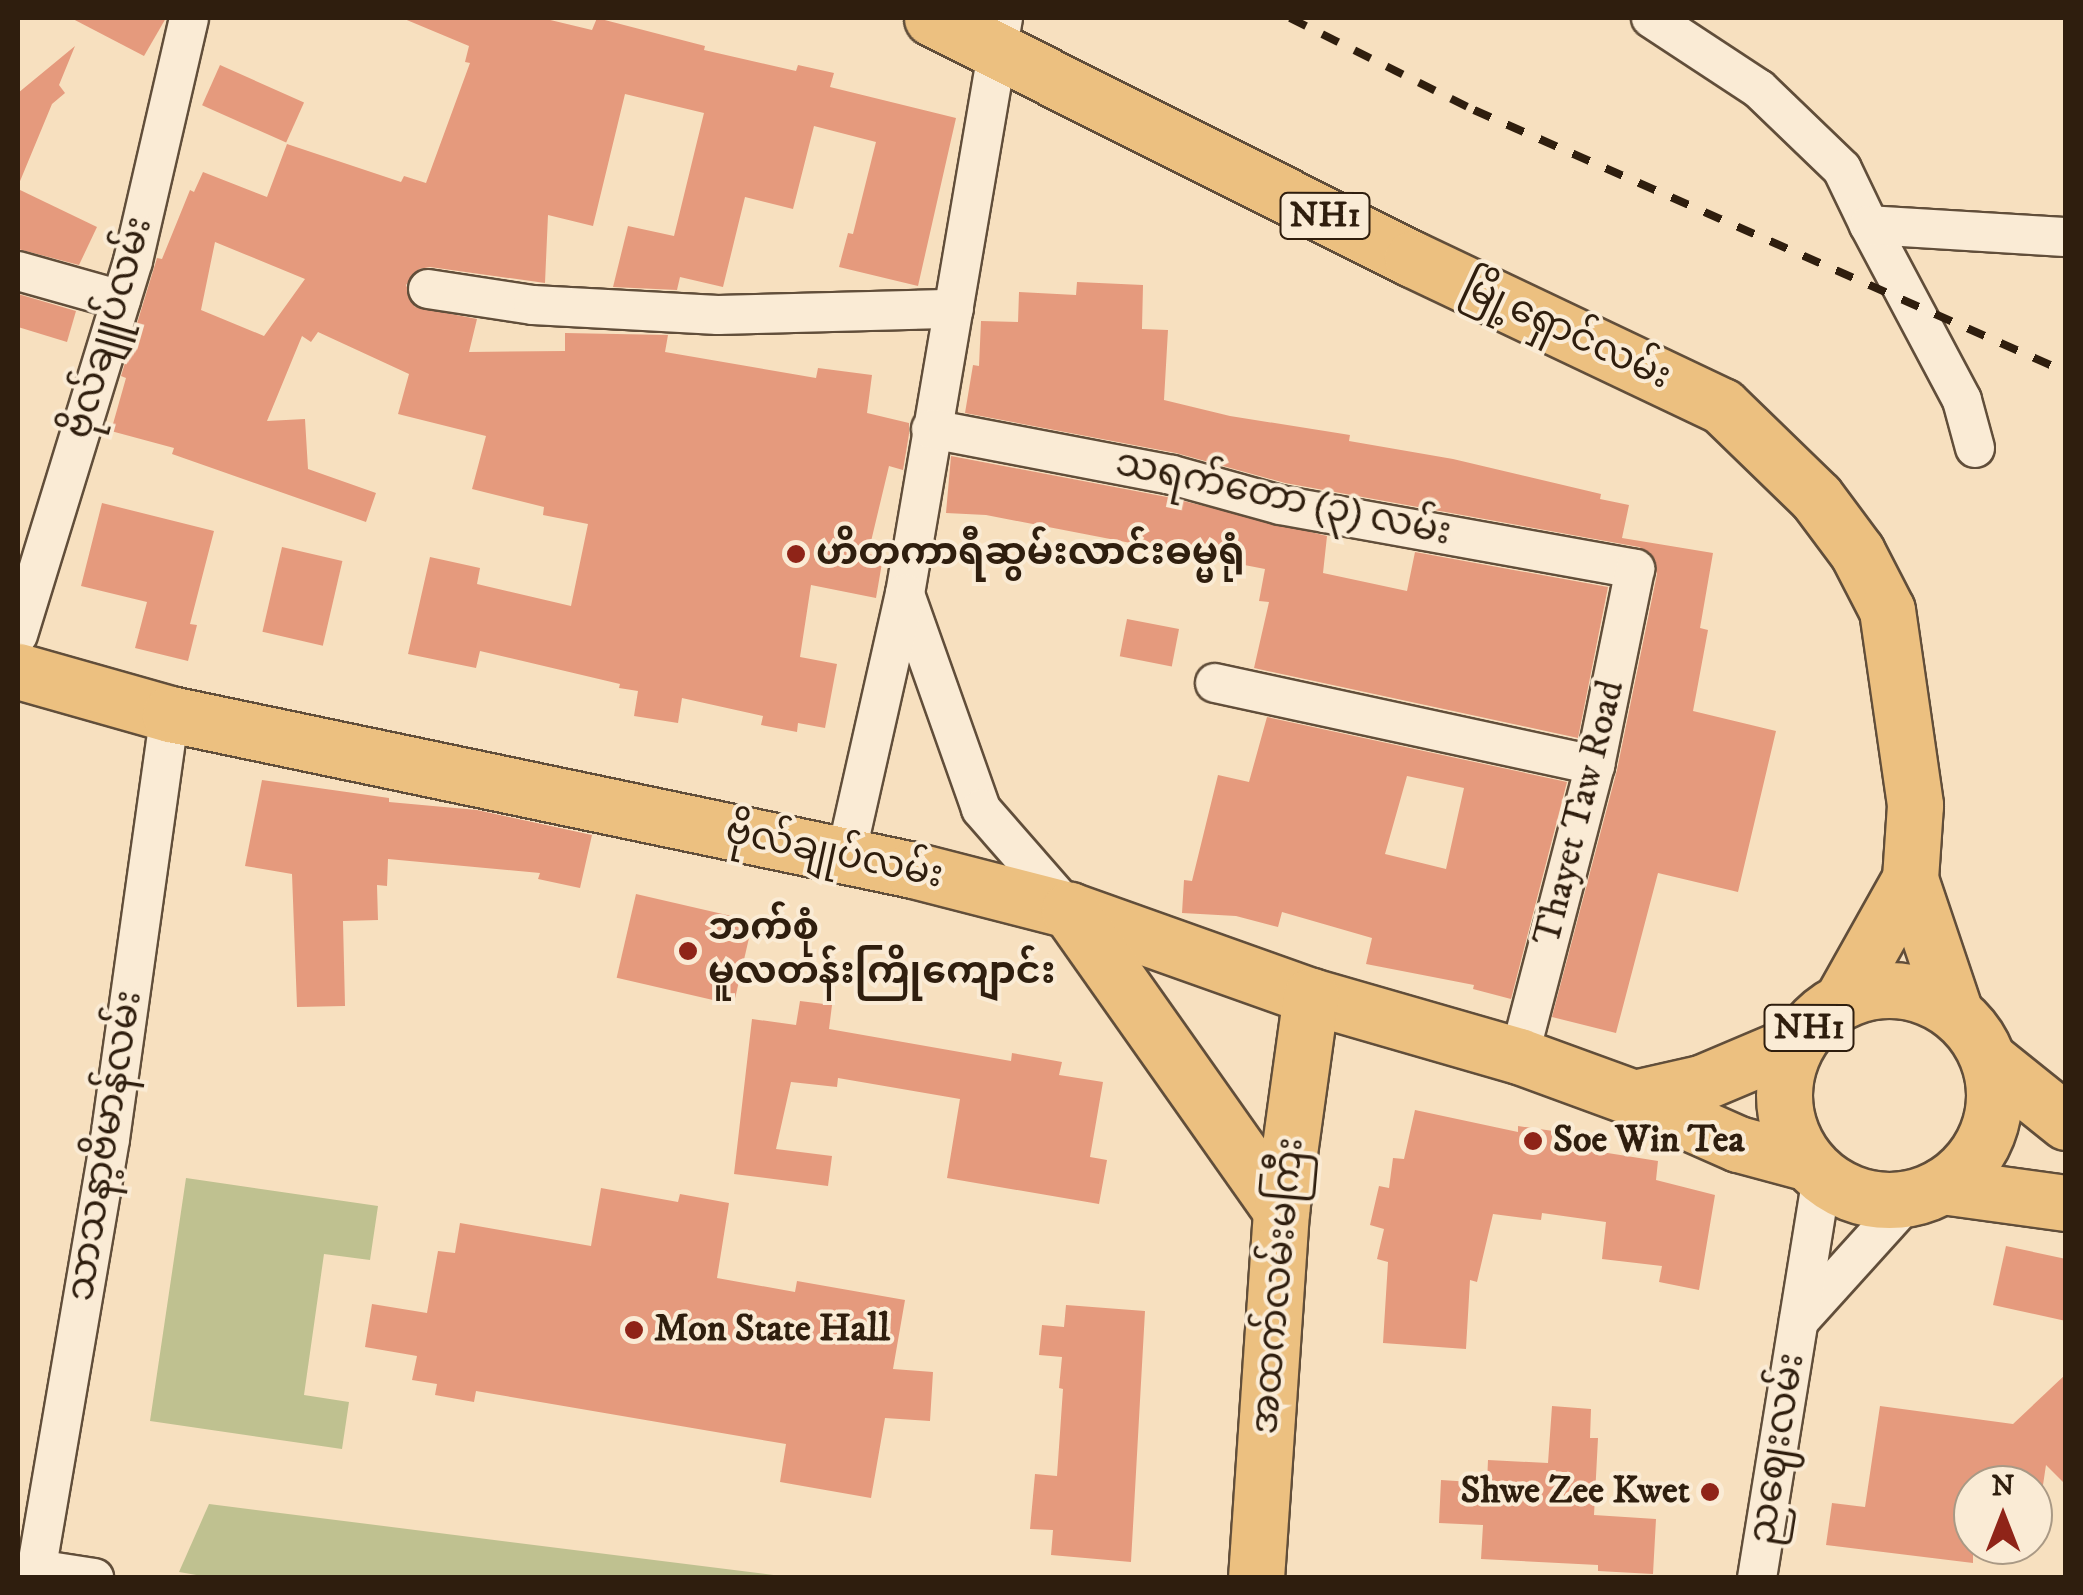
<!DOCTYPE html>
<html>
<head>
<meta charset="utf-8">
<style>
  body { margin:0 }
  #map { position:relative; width:2083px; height:1595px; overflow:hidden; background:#f7e0bf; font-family:"IM FELL DW Pica","Noto Sans Myanmar",serif }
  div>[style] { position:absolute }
  .green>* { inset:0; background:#bfc190 }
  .building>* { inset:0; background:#e59a7d; transform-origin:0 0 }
  .roads { filter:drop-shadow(2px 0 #614e3a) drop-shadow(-2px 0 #614e3a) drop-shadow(0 2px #614e3a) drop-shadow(0 -2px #614e3a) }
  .street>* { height:38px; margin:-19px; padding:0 19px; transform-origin:19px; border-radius:19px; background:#faebd5 }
  .primary>* { height:55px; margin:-27.5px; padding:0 27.5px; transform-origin:27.5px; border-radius:27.5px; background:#ecc080 }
  .highway>* { height:55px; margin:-27.5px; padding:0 27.5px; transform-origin:27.5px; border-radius:27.5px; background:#ecc080 }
  .highway>.ring { margin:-27.5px; padding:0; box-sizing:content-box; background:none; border:55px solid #ecc080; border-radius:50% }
  .rail>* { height:8px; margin-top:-4px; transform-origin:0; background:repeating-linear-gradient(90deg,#2f1e0e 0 18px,transparent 0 36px) }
  .dots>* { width:28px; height:28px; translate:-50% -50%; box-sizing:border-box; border:5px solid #faebd5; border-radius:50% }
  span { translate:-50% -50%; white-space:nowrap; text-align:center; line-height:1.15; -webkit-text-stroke:8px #faebd5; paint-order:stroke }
  .shield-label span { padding:2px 8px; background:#faebd5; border:2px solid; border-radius:8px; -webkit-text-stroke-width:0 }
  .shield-label { font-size:35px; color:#2f1e0e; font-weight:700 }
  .street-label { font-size:38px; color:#2f1e0e }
  .poi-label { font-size:38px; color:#2f1e0e; font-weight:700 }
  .left { translate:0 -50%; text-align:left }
  .right { translate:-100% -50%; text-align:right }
  .frame { position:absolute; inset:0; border:20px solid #2f1e0e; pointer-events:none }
  .north { position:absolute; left:1953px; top:1465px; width:100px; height:100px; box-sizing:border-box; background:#faebd5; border:2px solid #a99985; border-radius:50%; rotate:0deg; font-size:28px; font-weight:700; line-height:40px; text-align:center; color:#2f1e0e }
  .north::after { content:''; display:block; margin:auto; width:35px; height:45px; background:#8f2418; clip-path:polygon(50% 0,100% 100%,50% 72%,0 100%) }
</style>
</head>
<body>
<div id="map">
  <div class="green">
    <i style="clip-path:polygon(186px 1178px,378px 1206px,370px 1260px,324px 1254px,304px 1395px,349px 1402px,342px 1449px,150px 1421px)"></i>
    <i style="clip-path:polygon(209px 1504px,789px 1577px,214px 1578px,179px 1572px)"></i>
  </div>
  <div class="building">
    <i style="clip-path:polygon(71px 18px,166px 18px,144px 56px)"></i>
    <i style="clip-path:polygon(evenodd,402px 18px,542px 18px,592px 30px,597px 18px,705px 46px,704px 50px,796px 71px,798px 65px,834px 73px,830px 87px,956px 118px,918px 286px,839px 267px,848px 233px,853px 234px,876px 142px,814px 126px,793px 209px,745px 197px,723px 287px,680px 277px,677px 290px,613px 287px,628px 226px,674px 236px,704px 113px,625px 94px,593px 226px,548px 215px,545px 283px,430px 267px,419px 269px,406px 285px,415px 307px,477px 319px,469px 352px,565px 351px,565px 333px,668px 335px,665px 352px,816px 378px,818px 368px,872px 375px,867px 413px,909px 423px,909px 434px,903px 470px,889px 466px,868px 554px,883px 557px,876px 598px,811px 585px,800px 657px,837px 664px,825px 728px,798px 723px,797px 732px,761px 725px,763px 716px,682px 698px,678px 723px,634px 716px,638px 691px,619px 688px,620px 684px,480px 651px,476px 668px,408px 654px,430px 557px,480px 568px,477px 584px,571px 606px,588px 524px,543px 515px,544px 507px,472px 489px,486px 436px,398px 414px,409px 374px,318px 332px,311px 342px,302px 336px,267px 421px,305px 419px,308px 469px,376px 493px,366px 522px,172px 454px,174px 448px,111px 431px,126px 378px,121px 376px,157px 258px,162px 259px,190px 190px,194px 192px,203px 172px,267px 197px,287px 144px,401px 182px,404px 176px,426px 183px,470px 63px,465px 62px,469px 46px,402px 18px,215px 242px,305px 279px,264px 336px,201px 310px,215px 242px)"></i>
    <i style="clip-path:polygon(75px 46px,59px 85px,65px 93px,52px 104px,18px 186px,18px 93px)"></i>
    <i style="left:220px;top:65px;width:92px;height:44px;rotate:24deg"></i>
    <i style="clip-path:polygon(18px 189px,97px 227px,79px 265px,18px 249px)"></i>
    <i style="clip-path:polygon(1077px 282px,1143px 285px,1142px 329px,1168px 330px,1164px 400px,1230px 416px,1350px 435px,1349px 441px,1453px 459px,1601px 494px,1600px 499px,1629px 505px,1622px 538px,1713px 553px,1700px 628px,1708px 630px,1693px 711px,1776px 731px,1738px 892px,1658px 873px,1616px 1033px,1552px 1017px,1617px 770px,1657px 574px,1650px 553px,1639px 547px,1285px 483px,1176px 453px,965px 413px,973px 365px,979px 366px,981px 321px,1018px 322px,1019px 292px,1076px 295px)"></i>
    <i style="clip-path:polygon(18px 294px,76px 311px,67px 342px,18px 327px)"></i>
    <i style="clip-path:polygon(951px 456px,1167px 497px,1327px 536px,1323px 573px,1407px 591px,1415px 552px,1608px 587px,1578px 738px,1254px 668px,1269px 602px,1259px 601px,1265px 569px,986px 515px,946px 513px)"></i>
    <i style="clip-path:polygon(102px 503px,214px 531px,190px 624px,197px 625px,188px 661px,135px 648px,147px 602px,81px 586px)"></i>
    <i style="left:282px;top:547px;width:62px;height:87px;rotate:13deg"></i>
    <i style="left:1127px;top:619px;width:53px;height:38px;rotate:11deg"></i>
    <i style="clip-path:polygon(evenodd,1267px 717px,1567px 782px,1511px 999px,1473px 989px,1474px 985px,1366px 964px,1372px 938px,1282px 912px,1278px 927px,1236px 916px,1182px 913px,1184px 880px,1192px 881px,1218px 775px,1249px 782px,1267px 717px,1407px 776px,1464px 788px,1446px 869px,1385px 854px,1407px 776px)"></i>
    <i style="clip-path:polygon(262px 780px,389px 798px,389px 802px,477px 810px,592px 835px,580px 888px,538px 879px,540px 873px,388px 859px,387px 886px,377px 885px,378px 920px,343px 921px,345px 1006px,297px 1007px,292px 874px,245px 866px)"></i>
    <i style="left:636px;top:894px;width:120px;height:86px;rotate:13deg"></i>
    <i style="clip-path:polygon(800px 1001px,832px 1005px,829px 1029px,1011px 1061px,1012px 1053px,1062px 1062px,1059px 1075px,1103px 1082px,1090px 1157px,1107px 1160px,1099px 1204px,947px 1178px,960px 1099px,838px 1078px,837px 1087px,791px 1082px,776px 1149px,832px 1156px,828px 1186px,734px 1174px,752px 1019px,796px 1025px)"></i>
    <i style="clip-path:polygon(1415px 1110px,1518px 1132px,1518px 1126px,1553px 1131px,1551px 1144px,1658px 1161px,1656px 1180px,1715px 1195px,1699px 1290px,1659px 1282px,1662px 1266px,1602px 1259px,1606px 1222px,1542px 1213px,1541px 1220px,1493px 1214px,1477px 1282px,1470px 1280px,1466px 1349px,1383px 1343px,1388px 1262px,1377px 1259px,1384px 1229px,1370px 1225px,1379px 1186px,1389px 1188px,1393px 1158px,1404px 1159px)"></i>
    <i style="clip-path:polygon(601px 1188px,678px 1202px,680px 1194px,729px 1203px,717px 1278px,795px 1292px,797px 1281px,905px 1300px,893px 1369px,933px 1372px,930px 1421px,885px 1418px,871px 1498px,780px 1482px,786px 1444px,476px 1391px,474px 1402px,435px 1395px,437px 1384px,412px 1380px,417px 1356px,365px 1347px,372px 1304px,427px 1313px,438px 1251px,455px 1253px,460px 1223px,591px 1246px)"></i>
    <i style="clip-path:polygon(2006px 1246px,2066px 1259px,2066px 1321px,1993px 1305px)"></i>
    <i style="clip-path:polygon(1066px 1305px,1145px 1311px,1131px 1562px,1051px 1555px,1053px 1530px,1030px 1529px,1035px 1474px,1057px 1476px,1063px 1389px,1059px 1388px,1062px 1357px,1039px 1355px,1042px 1325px,1064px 1327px)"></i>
    <i style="clip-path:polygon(2066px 1374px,2066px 1485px,2046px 1465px,2043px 1485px,1973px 1485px,1973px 1563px,1826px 1545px,1832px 1503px,1865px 1507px,1880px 1406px,2013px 1424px)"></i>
    <i style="clip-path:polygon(1552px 1406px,1591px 1409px,1590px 1438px,1598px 1438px,1594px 1515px,1656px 1519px,1653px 1574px,1598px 1571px,1598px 1565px,1481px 1559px,1483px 1525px,1439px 1523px,1441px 1480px,1487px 1483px,1488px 1460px,1548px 1463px)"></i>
  </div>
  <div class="roads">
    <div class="street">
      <i style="left:1003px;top:18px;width:584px;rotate:99.66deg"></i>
      <i style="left:905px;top:594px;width:228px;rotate:70.5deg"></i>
      <i style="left:981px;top:809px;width:134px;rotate:48.9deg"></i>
      <i style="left:1651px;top:18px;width:129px;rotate:33.3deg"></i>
      <i style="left:1759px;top:89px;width:115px;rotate:43.9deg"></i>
      <i style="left:1842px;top:169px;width:62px;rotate:64.3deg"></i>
      <i style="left:18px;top:271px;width:107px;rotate:15.7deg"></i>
      <i style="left:428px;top:289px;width:106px;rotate:8.7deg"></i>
      <i style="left:533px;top:305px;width:185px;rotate:3.1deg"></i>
      <i style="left:718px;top:315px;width:236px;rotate:-1.5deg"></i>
      <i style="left:931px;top:429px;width:245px;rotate:10.8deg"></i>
      <i style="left:1172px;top:475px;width:112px;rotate:15.5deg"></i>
      <i style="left:1280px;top:505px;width:361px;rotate:10.2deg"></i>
      <i style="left:1635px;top:569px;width:200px;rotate:101.5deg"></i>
      <i style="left:1595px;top:765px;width:301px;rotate:104.6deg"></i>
      <i style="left:1975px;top:448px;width:50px;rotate:-105.2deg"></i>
      <i style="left:1962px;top:400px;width:198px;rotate:-118deg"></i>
      <i style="left:1869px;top:225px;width:197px;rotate:3.5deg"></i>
      <i style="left:18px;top:635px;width:391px;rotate:-72.9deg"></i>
      <i style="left:133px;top:261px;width:249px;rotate:-77deg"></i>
      <i style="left:1215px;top:683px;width:389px;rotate:12.2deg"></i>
      <i style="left:846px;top:855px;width:268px;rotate:-77.3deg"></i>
      <i style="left:1799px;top:1321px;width:166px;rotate:-47.9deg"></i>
      <i style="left:36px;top:1569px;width:59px;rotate:8.8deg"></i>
      <i style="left:35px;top:1578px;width:445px;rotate:-80.3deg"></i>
      <i style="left:110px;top:1139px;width:429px;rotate:-82deg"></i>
      <i style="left:1757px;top:1578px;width:407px;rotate:-80.8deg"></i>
    </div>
    <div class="primary">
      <i style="left:18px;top:671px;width:158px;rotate:15.8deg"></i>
      <i style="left:170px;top:714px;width:759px;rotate:11.86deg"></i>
      <i style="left:913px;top:870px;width:161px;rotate:14.4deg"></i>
      <i style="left:1069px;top:910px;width:257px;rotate:19.6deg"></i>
      <i style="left:1311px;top:996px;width:216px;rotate:16.1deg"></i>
      <i style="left:1519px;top:1056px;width:122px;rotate:20.1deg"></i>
      <i style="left:1634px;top:1098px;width:114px;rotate:23.9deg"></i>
      <i style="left:1738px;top:1144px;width:73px;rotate:15deg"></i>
      <i style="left:1069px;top:910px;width:368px;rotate:54.8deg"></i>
      <i style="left:1634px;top:1098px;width:69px;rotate:-12.6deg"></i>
      <i style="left:1701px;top:1083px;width:105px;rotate:-22.9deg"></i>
      <i style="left:1256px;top:1578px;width:368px;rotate:-86.1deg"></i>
      <i style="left:1281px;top:1211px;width:217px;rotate:-82.1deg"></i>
    </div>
    <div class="highway">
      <i style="left:932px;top:18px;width:537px;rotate:26.66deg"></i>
      <i style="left:1412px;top:259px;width:343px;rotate:25.4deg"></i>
      <i style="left:1722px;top:406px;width:131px;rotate:44.1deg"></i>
      <i style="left:1816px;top:497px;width:69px;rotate:53.3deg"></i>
      <i style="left:1857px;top:552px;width:65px;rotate:62.7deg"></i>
      <i style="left:1887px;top:610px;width:197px;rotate:81.8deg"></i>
      <i style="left:1915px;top:805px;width:74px;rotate:93.9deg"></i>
      <i style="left:1910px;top:879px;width:141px;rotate:71.4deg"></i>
      <i class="ring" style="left:1784px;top:990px;width:155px;height:155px"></i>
      <i style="left:1842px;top:1000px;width:139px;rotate:-60.7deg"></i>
      <i style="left:1989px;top:1060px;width:99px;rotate:38.8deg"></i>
      <i style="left:1942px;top:1186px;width:125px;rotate:7.8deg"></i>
    </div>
  </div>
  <div class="rail">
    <i style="left:1290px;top:18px;width:206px;rotate:26.6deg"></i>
    <i style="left:1474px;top:110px;width:647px;rotate:23.87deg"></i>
  </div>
  <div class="dots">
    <i style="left:796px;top:554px;background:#8f2418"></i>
    <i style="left:688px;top:951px;background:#8f2418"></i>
    <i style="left:1533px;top:1141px;background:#8f2418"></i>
    <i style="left:634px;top:1330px;background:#8f2418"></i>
    <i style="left:1710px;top:1492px;background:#8f2418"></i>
  </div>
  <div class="shield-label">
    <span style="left:1325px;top:216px">NH1</span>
    <span style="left:1809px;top:1028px">NH1</span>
  </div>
  <div class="street-label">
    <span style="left:110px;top:328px;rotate:-74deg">ဗိုလ်ချူပ်လမ်း</span>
    <span style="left:1566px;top:332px;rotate:25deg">မြို့ရှောင်လမ်း</span>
    <span style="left:1283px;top:499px;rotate:12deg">သရက်တော (၃) လမ်း</span>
    <span style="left:1580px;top:813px;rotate:-76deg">Thayet Taw Road</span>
    <span style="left:834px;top:854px;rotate:12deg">ဗိုလ်ချုပ်လမ်း</span>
    <span style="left:106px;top:1146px;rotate:-81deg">သာသနာ့ဗိမာန်လမ်း</span>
    <span style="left:1279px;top:1286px;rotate:-85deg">အထက်လမ်းမကြီး</span>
    <span style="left:1778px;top:1449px;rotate:-81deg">ညဈေးလမ်း</span>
  </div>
  <div class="poi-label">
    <span class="left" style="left:816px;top:554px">ဟိတကာရီဆွမ်းလာင်းဓမ္မရုံ</span>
    <span class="left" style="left:708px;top:951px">ဘက်စုံ<br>မူလတန်းကြိုကျောင်း</span>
    <span class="left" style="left:1553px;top:1141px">Soe Win Tea</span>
    <span class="left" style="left:654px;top:1330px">Mon State Hall</span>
    <span class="right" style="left:1690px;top:1492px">Shwe Zee Kwet</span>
  </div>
  <div class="frame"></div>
  <div class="north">N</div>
</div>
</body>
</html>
